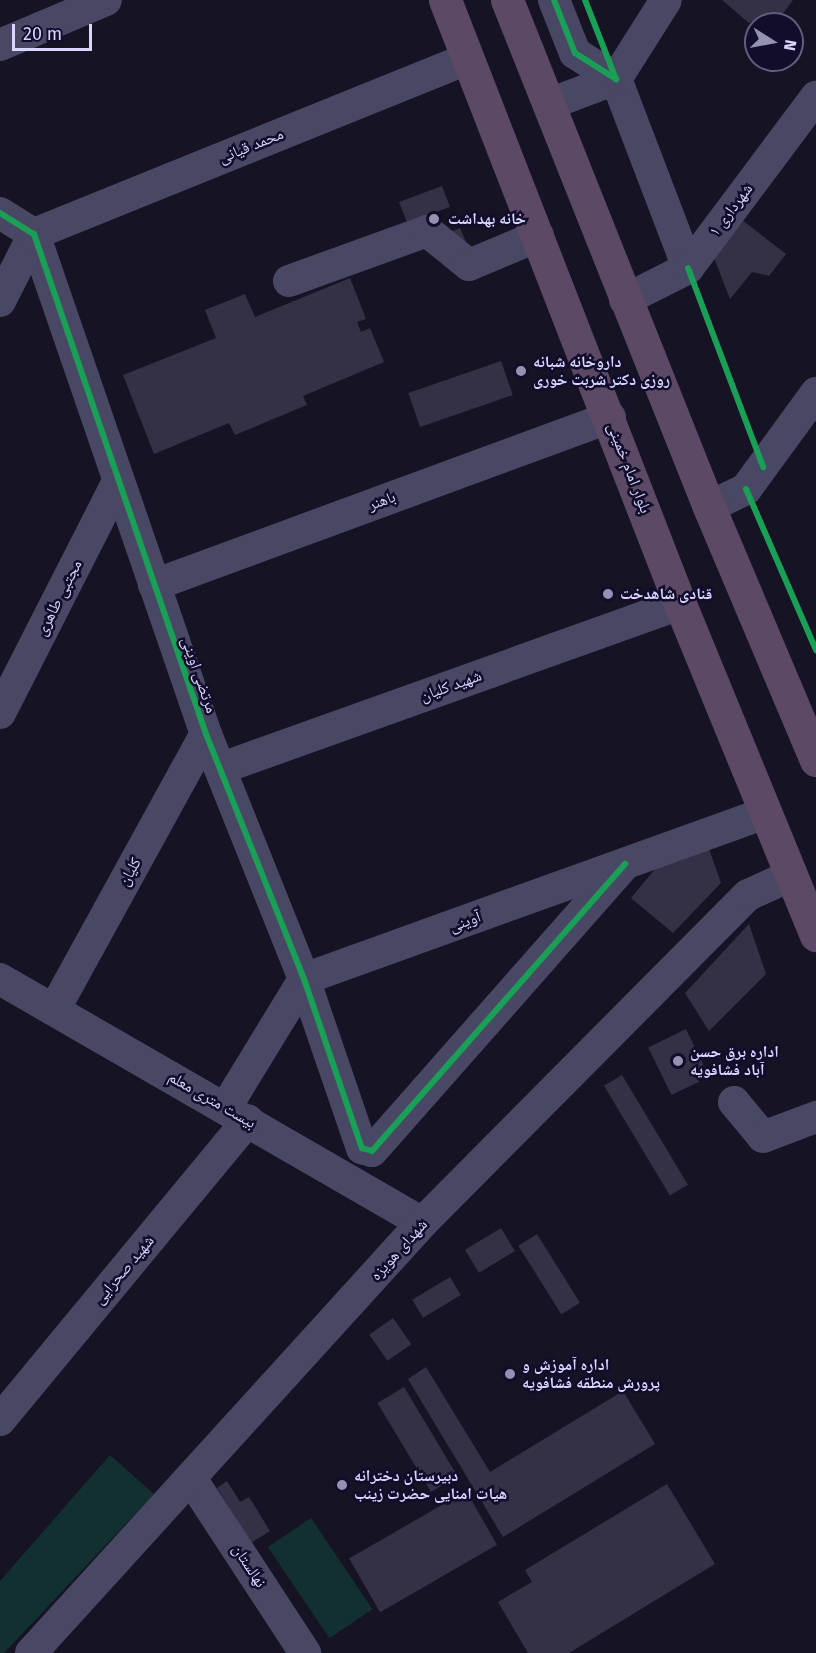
<!DOCTYPE html>
<html>
<head>
<meta charset="utf-8">
<style>
  body { margin:0 }
  #map { position:relative; width:816px; height:1653px; overflow:hidden; background:#161324; font-family:"Fira Sans","Noto Naskh Arabic",sans-serif }
  div>[style] { position:absolute }
  .green>* { inset:0; background:#11302f; transform-origin:0 0 }
  .building>* { inset:0; background:#343146; transform-origin:0 0 }
  .minor>* { height:32px; margin:-16px; padding:0 16px; transform-origin:16px; border-radius:16px; background:#484865 }
  .highway>* { height:33px; margin:-16.5px; padding:0 16.5px; transform-origin:16.5px; border-radius:16.5px; background:#5c4965 }
  .cycleway>* { height:6px; margin:-3px; padding:0 3px; transform-origin:3px; border-radius:3px; background:#1a9f57 }
  .dots>* { width:16px; height:16px; translate:-50% -50%; box-sizing:border-box; border:3px solid #110d2a; border-radius:50% }
  span { translate:-50% -50%; white-space:nowrap; text-align:center; line-height:1.15; -webkit-text-stroke:5px #110d2a; paint-order:stroke }
  .street-label { font-size:16px; color:#d8d6ff }
  .poi-label { font-size:16px; color:#d8d6ff; font-weight:700 }
  .left { translate:0 -50%; text-align:left }
  .north { position:absolute; left:744px; top:12px; width:60px; height:60px; box-sizing:border-box; background:#110d2a; border:2px solid #615d7f; border-radius:50%; rotate:101deg; font-size:16px; font-weight:700; line-height:24px; text-align:center; color:#d8d6ff }
  .north::after { content:''; display:block; margin:auto; width:21px; height:27px; background:#9492b2; clip-path:polygon(50% 0,100% 100%,50% 72%,0 100%) }
  .scale { position:absolute; left:12px; top:24px; width:80px; height:27px; box-sizing:border-box; border:3px solid #d8d6ff; border-top:0; padding-left:8px; font-size:18px; line-height:21px; white-space:nowrap; color:#d8d6ff; -webkit-text-stroke:4px #110d2a; paint-order:stroke }
</style>
</head>
<body>
<div id="map">
  <div class="green">
    <i style="clip-path:polygon(110px 1455px,154px 1494px,4px 1653px,0 1653px,0 1581px)"></i>
    <i style="left:311px;top:1518px;width:110px;height:52px;rotate:56deg"></i>
  </div>
  <div class="building">
    <i style="clip-path:polygon(722px 0,793px 0,775px 24px,764px 16px,749px 23px)"></i>
    <i style="clip-path:polygon(442px 186px,450px 207px,425px 216px,410px 230px,399px 202px)"></i>
    <i style="clip-path:polygon(737px 216px,786px 254px,769px 276px,752px 272px,730px 299px,711px 250px)"></i>
    <i style="clip-path:polygon(460px 228px,466px 242px,448px 233px)"></i>
    <i style="clip-path:polygon(350px 278px,366px 319px,357px 322px,361px 332px,370px 328px,384px 362px,303px 396px,307px 405px,235px 435px,229px 423px,154px 454px,123px 375px,216px 338px,205px 310px,245px 294px,255px 317px)"></i>
    <i style="left:501px;top:361px;width:36px;height:98px;rotate:71deg"></i>
    <i style="clip-path:polygon(708px 846px,721px 883px,673px 933px,631px 898px,661px 862px)"></i>
    <i style="clip-path:polygon(749px 924px,766px 974px,709px 1031px,685px 993px)"></i>
    <i style="left:686px;top:1029px;width:53px;height:42px;rotate:64deg"></i>
    <i style="left:622px;top:1075px;width:128px;height:21px;rotate:59deg"></i>
    <i style="left:501px;top:1228px;width:27px;height:42px;rotate:59deg"></i>
    <i style="left:537px;top:1234px;width:81px;height:22px;rotate:58deg"></i>
    <i style="left:450px;top:1277px;width:21px;height:44px;rotate:59deg"></i>
    <i style="left:393px;top:1318px;width:32px;height:29px;rotate:55deg"></i>
    <i style="clip-path:polygon(426px 1367px,490px 1472px,623px 1391px,655px 1444px,503px 1537px,408px 1379px)"></i>
    <i style="left:404px;top:1387px;width:104px;height:31px;rotate:59deg"></i>
    <i style="clip-path:polygon(227px 1481px,240px 1502px,249px 1497px,270px 1531px,251px 1543px,217px 1488px)"></i>
    <i style="clip-path:polygon(667px 1484px,715px 1564px,569px 1653px,528px 1653px,498px 1602px,532px 1582px,525px 1570px)"></i>
    <i style="left:466px;top:1491px;width:62px;height:135px;rotate:60deg"></i>
  </div>
  <div class="minor">
    <i style="left:554px;top:0;width:57px;rotate:68.4deg"></i>
    <i style="left:575px;top:53px;width:49px;rotate:32.4deg"></i>
    <i style="left:616px;top:79px;width:202px;rotate:69.1deg"></i>
    <i style="left:0;top:45px;width:115px;rotate:-23deg"></i>
    <i style="left:549px;top:104px;width:72px;rotate:-20.5deg"></i>
    <i style="left:616px;top:79px;width:93px;rotate:-57.7deg"></i>
    <i style="left:0;top:213px;width:40px;rotate:32deg"></i>
    <i style="left:34px;top:234px;width:529px;rotate:71.02deg"></i>
    <i style="left:206px;top:734px;width:264px;rotate:68.2deg"></i>
    <i style="left:304px;top:979px;width:179px;rotate:71.1deg"></i>
    <i style="left:362px;top:1148px;width:10px;rotate:17deg"></i>
    <i style="left:372px;top:1151px;width:383px;rotate:-48.6deg"></i>
    <i style="left:289px;top:281px;width:147px;rotate:-19.9deg"></i>
    <i style="left:427px;top:231px;width:54px;rotate:39deg"></i>
    <i style="left:469px;top:265px;width:75px;rotate:-22.8deg"></i>
    <i style="left:625px;top:300px;width:71px;rotate:-26.9deg"></i>
    <i style="left:688px;top:268px;width:214px;rotate:-53.2deg"></i>
    <i style="left:0;top:301px;width:75px;rotate:-63.1deg"></i>
    <i style="left:34px;top:234px;width:468px;rotate:-22deg"></i>
    <i style="left:709px;top:507px;width:41px;rotate:-25.9deg"></i>
    <i style="left:746px;top:489px;width:119px;rotate:-53.9deg"></i>
    <i style="left:154px;top:585px;width:486px;rotate:-20.2deg"></i>
    <i style="left:0;top:713px;width:258px;rotate:-63deg"></i>
    <i style="left:222px;top:768px;width:486px;rotate:-19.7deg"></i>
    <i style="left:0;top:979px;width:487px;rotate:30deg"></i>
    <i style="left:54px;top:1010px;width:315px;rotate:-61.2deg"></i>
    <i style="left:734px;top:1102px;width:45px;rotate:50.4deg"></i>
    <i style="left:763px;top:1137px;width:57px;rotate:-20.7deg"></i>
    <i style="left:226px;top:1107px;width:150px;rotate:-58.6deg"></i>
    <i style="left:304px;top:979px;width:491px;rotate:-19.8deg"></i>
    <i style="left:0;top:1420px;width:389px;rotate:-50.4deg"></i>
    <i style="left:192px;top:1480px;width:207px;rotate:56.8deg"></i>
    <i style="left:31px;top:1653px;width:581px;rotate:-47.72deg"></i>
    <i style="left:422px;top:1223px;width:462px;rotate:-45.2deg"></i>
    <i style="left:748px;top:895px;width:48px;rotate:-24.4deg"></i>
  </div>
  <div class="highway">
    <i style="left:445px;top:0;width:648px;rotate:68.74deg"></i>
    <i style="left:680px;top:604px;width:358px;rotate:67.7deg"></i>
    <i style="left:507px;top:0;width:546px;rotate:68.28deg"></i>
    <i style="left:709px;top:507px;width:275px;rotate:67.1deg"></i>
  </div>
  <div class="cycleway">
    <i style="left:554px;top:0;width:57px;rotate:68.4deg"></i>
    <i style="left:575px;top:53px;width:49px;rotate:32.4deg"></i>
    <i style="left:585px;top:0;width:85px;rotate:68.6deg"></i>
    <i style="left:0;top:213px;width:40px;rotate:32deg"></i>
    <i style="left:34px;top:234px;width:529px;rotate:71.02deg"></i>
    <i style="left:206px;top:734px;width:264px;rotate:68.2deg"></i>
    <i style="left:304px;top:979px;width:179px;rotate:71.1deg"></i>
    <i style="left:362px;top:1148px;width:10px;rotate:17deg"></i>
    <i style="left:372px;top:1151px;width:383px;rotate:-48.6deg"></i>
    <i style="left:688px;top:268px;width:213px;rotate:69.3deg"></i>
    <i style="left:746px;top:489px;width:176px;rotate:66.5deg"></i>
  </div>
  <div class="dots">
    <i style="left:434px;top:219px;background:#9492b2"></i>
    <i style="left:521px;top:371px;background:#9492b2"></i>
    <i style="left:608px;top:594px;background:#9492b2"></i>
    <i style="left:678px;top:1061px;background:#9492b2"></i>
    <i style="left:510px;top:1374px;background:#9492b2"></i>
    <i style="left:342px;top:1485px;background:#9492b2"></i>
  </div>
  <div class="street-label">
    <span style="left:251px;top:146px;rotate:-22deg">محمد قیانی</span>
    <span style="left:731px;top:210px;rotate:-53deg">شهرداری ۱</span>
    <span style="left:629px;top:468px;rotate:69deg">بلوار امام خمینی</span>
    <span style="left:382px;top:501px;rotate:-20deg">باهنر</span>
    <span style="left:59px;top:598px;rotate:-63deg">مجتبی طاهری</span>
    <span style="left:199px;top:675px;rotate:71deg">مرتضی اوینی</span>
    <span style="left:451px;top:686px;rotate:-20deg">شهید کلیان</span>
    <span style="left:130px;top:872px;rotate:-61deg">کلیان</span>
    <span style="left:465px;top:922px;rotate:-20deg">آوینی</span>
    <span style="left:212px;top:1100px;rotate:30deg">بیست متری معلم</span>
    <span style="left:399px;top:1250px;rotate:-48deg">شهدای هویزه</span>
    <span style="left:124px;top:1270px;rotate:-50deg">شهید صحرایی</span>
    <span style="left:249px;top:1566px;rotate:57deg">نهالستان</span>
  </div>
  <div class="poi-label">
    <span class="left" style="left:448px;top:219px">خانه بهداشت</span>
    <span class="left" style="left:533px;top:371px">داروخانه شبانه<br>روزی دکتر شربت خوری</span>
    <span class="left" style="left:620px;top:594px">قنادی شاهدخت</span>
    <span class="left" style="left:690px;top:1061px">اداره برق حسن<br>آباد فشافویه</span>
    <span class="left" style="left:522px;top:1374px">اداره آموزش و<br>پرورش منطقه فشافویه</span>
    <span class="left" style="left:354px;top:1485px">دبیرستان دخترانه<br>هیات امنایی حضرت زینب</span>
  </div>
  <div class="north">N</div>
  <div class="scale">20 m</div>
</div>
</body>
</html>
